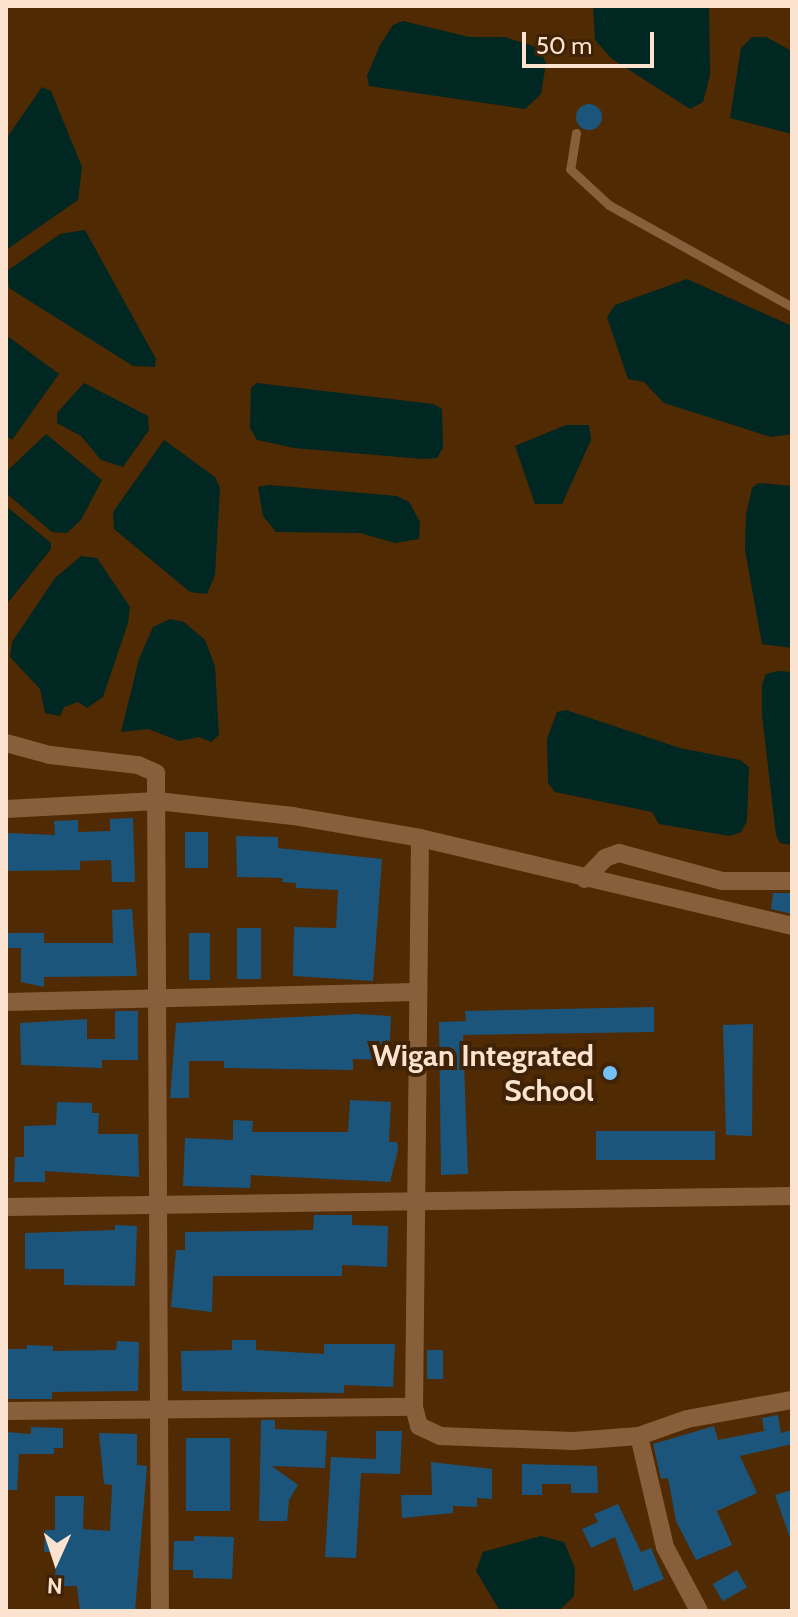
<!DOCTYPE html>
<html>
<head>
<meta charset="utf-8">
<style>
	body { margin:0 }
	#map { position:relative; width:798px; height:1617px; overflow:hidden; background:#502a02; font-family:Cabin,sans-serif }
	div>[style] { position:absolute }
	.water>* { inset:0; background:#012722 }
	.building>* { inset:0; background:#1b557b; transform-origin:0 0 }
	.round { border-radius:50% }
	.service>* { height:9px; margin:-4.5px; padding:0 4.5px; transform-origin:4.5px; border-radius:4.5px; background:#885f3b }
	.minor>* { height:18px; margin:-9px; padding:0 9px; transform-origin:9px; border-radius:9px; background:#885f3b }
	.dots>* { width:22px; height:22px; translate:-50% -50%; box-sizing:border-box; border:4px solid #402306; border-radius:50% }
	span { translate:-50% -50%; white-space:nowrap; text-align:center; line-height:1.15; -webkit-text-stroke:8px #402306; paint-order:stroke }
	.poi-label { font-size:30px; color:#fbe3cf; font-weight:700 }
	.right { translate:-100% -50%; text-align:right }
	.frame { position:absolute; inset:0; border:8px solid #fbe3cf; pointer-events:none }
	.north { position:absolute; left:16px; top:1521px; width:80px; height:80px; -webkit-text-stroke:6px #402306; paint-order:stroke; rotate:183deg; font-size:22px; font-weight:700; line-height:32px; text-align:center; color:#fbe3cf }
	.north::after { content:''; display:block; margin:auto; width:28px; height:36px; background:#fbe3cf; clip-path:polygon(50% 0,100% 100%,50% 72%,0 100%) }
	.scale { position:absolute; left:522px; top:32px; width:132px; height:36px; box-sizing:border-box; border:4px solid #fbe3cf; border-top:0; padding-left:10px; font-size:24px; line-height:28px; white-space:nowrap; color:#fbe3cf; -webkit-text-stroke:6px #402306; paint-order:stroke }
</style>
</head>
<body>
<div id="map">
	<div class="water">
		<div style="clip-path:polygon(593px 6px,709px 6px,710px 75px,703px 102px,690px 109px,612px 59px,595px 40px)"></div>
		<div style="clip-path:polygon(403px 21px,469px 37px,505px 37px,539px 48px,546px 63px,541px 94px,525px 109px,369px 86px,367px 76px,380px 45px,393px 25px)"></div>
		<div style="clip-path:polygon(752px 37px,766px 37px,792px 51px,792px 134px,730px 118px,741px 48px)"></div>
		<div style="clip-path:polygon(42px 87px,51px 91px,82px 167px,78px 200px,6px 250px,6px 139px)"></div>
		<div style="clip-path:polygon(85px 230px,156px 359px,155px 367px,133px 366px,9px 288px,7px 271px,60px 234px)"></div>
		<div style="clip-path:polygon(687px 279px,792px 326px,792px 434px,771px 437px,664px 403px,644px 382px,628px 379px,607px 317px,615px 305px)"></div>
		<div style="clip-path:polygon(6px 335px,59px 374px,12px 440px,6px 435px)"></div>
		<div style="clip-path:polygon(84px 383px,148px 416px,149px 430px,123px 467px,101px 460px,81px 436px,57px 423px,57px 413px)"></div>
		<div style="clip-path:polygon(257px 383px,433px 404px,442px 409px,443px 448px,437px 458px,423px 459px,294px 448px,257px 440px,250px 428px,251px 388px)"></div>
		<div style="clip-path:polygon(566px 425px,589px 425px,591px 440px,562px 504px,535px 504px,515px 446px)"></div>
		<div style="clip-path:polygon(46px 434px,102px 480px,81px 520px,67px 533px,52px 532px,6px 493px,6px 472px)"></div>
		<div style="clip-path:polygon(164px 440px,215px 477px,220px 488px,215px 575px,207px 594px,190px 592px,114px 529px,113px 512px)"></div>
		<div style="clip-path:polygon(758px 483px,792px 486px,792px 648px,762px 644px,745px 550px,746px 515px,752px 488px)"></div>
		<div style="clip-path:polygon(269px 485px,397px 496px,409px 502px,420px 522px,419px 539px,395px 543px,360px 533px,276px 532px,263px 516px,258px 487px)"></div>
		<div style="clip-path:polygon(6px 506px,51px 543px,51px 549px,6px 605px)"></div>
		<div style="clip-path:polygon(81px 556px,97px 558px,130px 607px,128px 623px,103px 697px,87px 708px,78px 702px,64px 707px,60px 716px,45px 713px,40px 689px,10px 657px,12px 642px,55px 578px)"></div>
		<div style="clip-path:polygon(170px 619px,184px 622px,205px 640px,215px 666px,219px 735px,211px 742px,199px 737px,179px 741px,148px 729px,121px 732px,139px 659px,153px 627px)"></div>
		<div style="clip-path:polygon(778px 671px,792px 672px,792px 845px,780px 843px,776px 835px,762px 715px,762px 685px,766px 674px)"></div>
		<div style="clip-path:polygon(566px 710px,680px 748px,740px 760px,749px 767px,747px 821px,741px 832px,730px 836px,659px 824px,652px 812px,555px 792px,548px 783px,547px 739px,557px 712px)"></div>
		<div style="clip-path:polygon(541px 1536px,564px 1542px,575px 1568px,574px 1596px,559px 1611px,500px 1611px,476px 1571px,483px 1552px)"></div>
	</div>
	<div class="building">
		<div class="round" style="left:576px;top:104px;width:26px;height:26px"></div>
		<div style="clip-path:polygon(133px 818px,135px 882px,112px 882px,111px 860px,80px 861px,80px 870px,6px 871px,6px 833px,55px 835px,54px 821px,78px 820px,78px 832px,110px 831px,110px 819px)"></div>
		<div style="left:185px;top:832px;width:23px;height:36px"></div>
		<div style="clip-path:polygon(236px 836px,278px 837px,278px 848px,382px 859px,373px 981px,293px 976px,294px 927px,336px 928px,338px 890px,296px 888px,296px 883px,282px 882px,283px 878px,237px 877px)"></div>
		<div style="clip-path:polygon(773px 893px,792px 893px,792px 914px,771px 909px)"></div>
		<div style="clip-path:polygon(132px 909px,137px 976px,44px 977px,44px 987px,21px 982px,21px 948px,6px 948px,6px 933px,44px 933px,44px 943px,113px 943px,112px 910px)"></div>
		<div style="left:237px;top:928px;width:24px;height:51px"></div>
		<div style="left:189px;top:933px;width:21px;height:47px"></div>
		<div style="clip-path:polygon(654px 1007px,654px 1032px,463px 1035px,468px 1174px,441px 1175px,439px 1022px,466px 1021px,465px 1011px)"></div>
		<div style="clip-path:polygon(115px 1011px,138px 1011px,138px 1060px,102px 1060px,102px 1068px,21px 1065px,20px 1023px,87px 1019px,87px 1039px,115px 1039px)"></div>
		<div style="clip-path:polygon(357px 1014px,391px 1016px,389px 1060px,353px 1059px,353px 1070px,224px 1068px,224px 1061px,189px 1061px,189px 1098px,170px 1098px,176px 1023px)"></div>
		<div style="clip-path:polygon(753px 1024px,752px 1136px,726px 1135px,723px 1025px)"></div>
		<div style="clip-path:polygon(350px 1100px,391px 1102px,389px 1142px,397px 1142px,398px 1150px,390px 1182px,251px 1175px,250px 1188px,183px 1186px,185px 1138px,233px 1140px,233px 1120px,253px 1121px,252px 1132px,348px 1132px)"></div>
		<div style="clip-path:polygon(57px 1102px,92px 1103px,92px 1113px,99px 1113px,98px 1134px,138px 1134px,139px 1177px,45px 1171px,45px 1182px,14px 1182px,15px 1157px,24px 1157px,24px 1126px,56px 1125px)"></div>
		<div style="left:715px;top:1131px;width:29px;height:119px;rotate:90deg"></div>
		<div style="clip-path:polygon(314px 1215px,352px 1215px,352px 1225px,388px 1226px,387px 1267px,342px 1265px,342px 1276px,213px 1276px,212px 1312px,171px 1307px,176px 1250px,185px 1250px,185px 1232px,313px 1230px)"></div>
		<div style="clip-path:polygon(115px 1225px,137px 1226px,135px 1286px,64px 1285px,64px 1269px,25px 1269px,25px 1233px,115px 1230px)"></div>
		<div style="clip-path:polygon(232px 1340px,256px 1340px,256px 1350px,324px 1354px,324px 1344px,395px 1344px,393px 1387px,344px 1385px,344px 1393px,182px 1391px,181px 1351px,232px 1350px)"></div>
		<div style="clip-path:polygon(117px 1341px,139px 1342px,138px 1391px,52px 1392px,52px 1399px,6px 1399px,6px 1349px,27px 1349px,27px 1345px,53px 1346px,53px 1351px,116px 1350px)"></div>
		<div style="left:427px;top:1350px;width:16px;height:29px"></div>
		<div style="clip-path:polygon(778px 1415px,781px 1433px,792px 1430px,792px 1444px,740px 1456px,757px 1493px,717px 1511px,732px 1545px,696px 1560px,676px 1521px,668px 1478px,661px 1479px,653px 1444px,714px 1426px,718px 1440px,764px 1431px,762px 1418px)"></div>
		<div style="clip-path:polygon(261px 1420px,275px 1420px,275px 1429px,327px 1431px,325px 1468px,272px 1466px,298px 1485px,289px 1500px,287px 1521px,259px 1521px)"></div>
		<div style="clip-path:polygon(31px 1427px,63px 1428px,63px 1448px,54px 1448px,54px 1454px,19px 1454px,17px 1490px,6px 1490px,6px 1432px,31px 1434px)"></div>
		<div style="clip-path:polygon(376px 1431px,402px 1431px,400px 1474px,361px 1473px,356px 1558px,325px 1557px,331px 1457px,376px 1459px)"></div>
		<div style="clip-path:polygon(99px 1433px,137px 1434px,137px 1465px,147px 1466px,135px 1611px,80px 1611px,77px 1586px,55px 1586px,56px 1552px,44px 1552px,45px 1530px,55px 1530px,55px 1496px,84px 1496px,83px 1529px,110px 1531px,112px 1485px,104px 1484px)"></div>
		<div style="left:186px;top:1438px;width:44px;height:73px"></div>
		<div style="clip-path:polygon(431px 1462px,492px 1469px,492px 1499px,477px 1498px,477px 1507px,453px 1506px,453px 1513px,402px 1518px,401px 1495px,432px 1495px)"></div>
		<div style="clip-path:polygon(522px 1464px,597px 1466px,598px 1493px,571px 1493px,571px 1484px,542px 1484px,542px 1495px,522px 1495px)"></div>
		<div style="clip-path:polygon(792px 1490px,792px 1538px,790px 1538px,775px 1495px)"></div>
		<div style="clip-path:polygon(618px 1504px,641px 1552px,651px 1548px,664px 1579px,634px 1591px,615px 1537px,591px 1548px,582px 1529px,598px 1522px,594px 1514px)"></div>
		<div style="clip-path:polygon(194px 1536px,234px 1537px,232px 1579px,193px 1578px,193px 1570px,173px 1570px,174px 1541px,194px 1541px)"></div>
		<div style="left:737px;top:1570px;width:20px;height:28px;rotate:60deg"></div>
	</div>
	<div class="service">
		<div style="left:576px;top:133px;width:36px;rotate:99deg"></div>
		<div style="left:570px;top:169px;width:53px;rotate:42.7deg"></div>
		<div style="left:609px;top:205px;width:210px;rotate:29.1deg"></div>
	</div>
	<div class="minor">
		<div style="left:6px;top:743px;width:46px;rotate:15.3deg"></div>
		<div style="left:50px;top:755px;width:89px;rotate:6.5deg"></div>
		<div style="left:138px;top:765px;width:20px;rotate:24deg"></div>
		<div style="left:156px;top:773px;width:838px;rotate:89.73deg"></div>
		<div style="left:6px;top:809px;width:151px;rotate:-3deg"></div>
		<div style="left:157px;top:801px;width:137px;rotate:6.3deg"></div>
		<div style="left:293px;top:816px;width:129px;rotate:9.8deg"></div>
		<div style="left:420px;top:838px;width:382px;rotate:13.3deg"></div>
		<div style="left:420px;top:838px;width:569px;rotate:90.6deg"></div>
		<div style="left:414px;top:1407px;width:20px;rotate:75deg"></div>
		<div style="left:419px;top:1426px;width:23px;rotate:25deg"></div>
		<div style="left:440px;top:1436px;width:133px;rotate:2.2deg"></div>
		<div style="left:573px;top:1441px;width:66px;rotate:-4.3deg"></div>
		<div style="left:639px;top:1436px;width:51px;rotate:-19.5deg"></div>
		<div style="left:687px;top:1419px;width:107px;rotate:-10.3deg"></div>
		<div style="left:585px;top:879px;width:29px;rotate:-46deg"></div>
		<div style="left:605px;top:858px;width:15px;rotate:-20deg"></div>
		<div style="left:619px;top:853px;width:107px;rotate:15.2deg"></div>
		<div style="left:722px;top:881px;width:70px"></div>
		<div style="left:6px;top:1002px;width:410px;rotate:-1.4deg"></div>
		<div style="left:6px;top:1207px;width:786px;rotate:-0.8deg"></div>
		<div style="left:6px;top:1411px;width:408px;rotate:-0.6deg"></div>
		<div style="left:639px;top:1436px;width:114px;rotate:76.8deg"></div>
		<div style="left:665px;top:1547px;width:72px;rotate:62deg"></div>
	</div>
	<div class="dots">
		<div style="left:610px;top:1073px;background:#75c0f6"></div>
	</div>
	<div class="poi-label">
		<span class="right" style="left:594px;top:1073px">Wigan Integrated<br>School</span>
	</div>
	<div class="frame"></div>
	<div class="north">N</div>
	<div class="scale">50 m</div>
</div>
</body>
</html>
